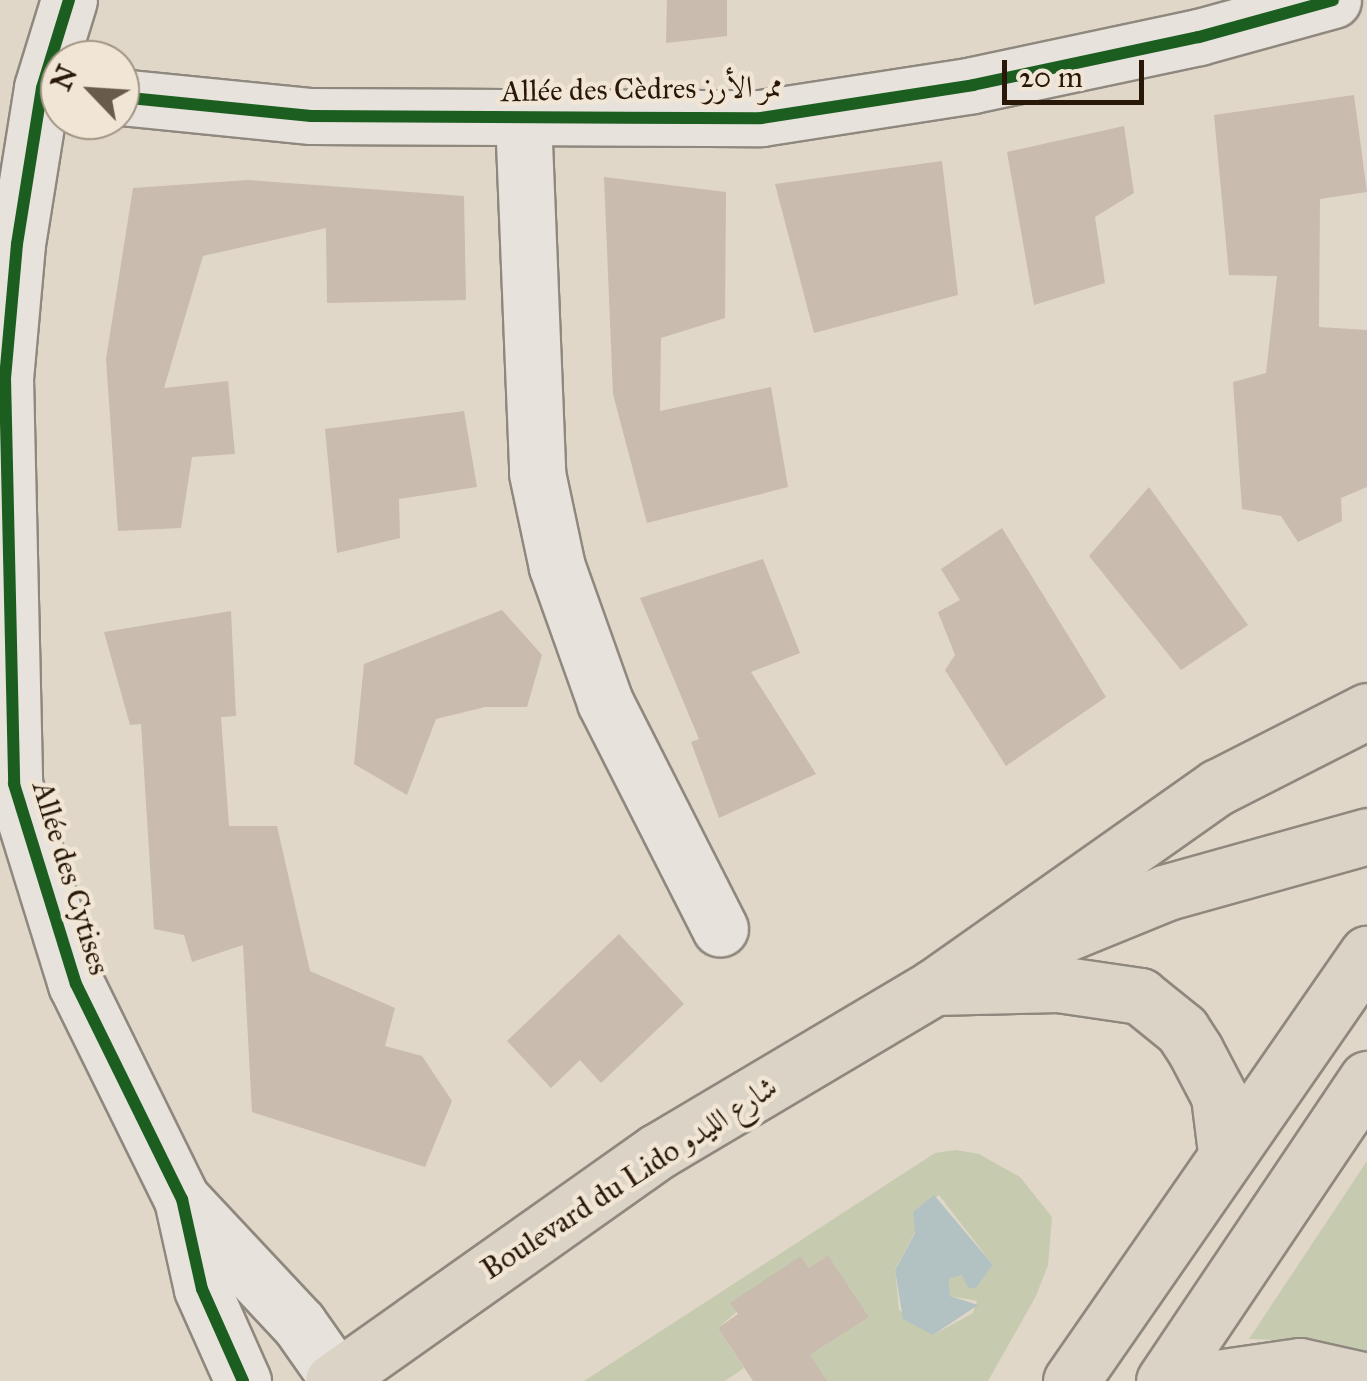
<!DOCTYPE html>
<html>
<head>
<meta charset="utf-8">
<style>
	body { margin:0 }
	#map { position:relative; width:1367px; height:1381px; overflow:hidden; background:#e0d7c9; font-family:"IM FELL Great Primer",Amiri,serif }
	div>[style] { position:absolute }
	.green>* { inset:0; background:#c6caae }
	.water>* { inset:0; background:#b2c1c1 }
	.building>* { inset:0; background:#c9bbad }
	.roads { filter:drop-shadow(2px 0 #8f887e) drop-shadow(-2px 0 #8f887e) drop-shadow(0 2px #8f887e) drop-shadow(0 -2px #8f887e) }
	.minor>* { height:55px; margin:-27.5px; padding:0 27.5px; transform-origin:27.5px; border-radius:27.5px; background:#e7e2dc }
	.major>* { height:55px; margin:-27.5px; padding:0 27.5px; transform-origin:27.5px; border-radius:27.5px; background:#dbd3c6 }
	.cycleway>* { height:12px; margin:-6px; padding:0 6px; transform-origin:6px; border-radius:6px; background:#1b5e20 }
	span { translate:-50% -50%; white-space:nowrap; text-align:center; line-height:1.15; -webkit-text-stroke:9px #f1e6d6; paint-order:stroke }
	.street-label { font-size:30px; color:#291807 }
	.north { position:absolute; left:40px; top:40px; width:100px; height:100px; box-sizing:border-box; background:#f1e6d6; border:2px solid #a19483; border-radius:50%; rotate:295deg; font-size:28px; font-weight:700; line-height:40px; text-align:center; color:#291807 }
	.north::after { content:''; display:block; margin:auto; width:35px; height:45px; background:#695b4b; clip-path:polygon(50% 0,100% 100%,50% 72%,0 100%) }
	.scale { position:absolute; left:1002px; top:60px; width:142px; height:45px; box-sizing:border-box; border:5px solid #291807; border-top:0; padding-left:12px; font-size:30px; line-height:35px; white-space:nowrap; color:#291807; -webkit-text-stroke:8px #f1e6d6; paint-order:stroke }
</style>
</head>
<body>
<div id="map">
	<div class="green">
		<div style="clip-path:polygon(evenodd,956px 1150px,979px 1154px,1020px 1177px,1052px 1217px,1048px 1265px,1036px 1296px,988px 1381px,812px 1381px,810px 1355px,869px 1317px,828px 1255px,809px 1268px,801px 1256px,718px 1328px,744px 1368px,725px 1381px,584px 1381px,935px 1153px,956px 1150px,939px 1195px,993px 1265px,976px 1288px,963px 1275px,949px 1279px,950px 1296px,977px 1301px,973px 1313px,933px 1335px,899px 1310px,895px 1269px,916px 1230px,913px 1216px,939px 1195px)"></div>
		<div style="clip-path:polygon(1367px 1161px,1367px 1353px,1315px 1341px,1249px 1339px)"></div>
	</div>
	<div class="water">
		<div style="clip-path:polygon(934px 1195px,993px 1265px,976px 1288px,968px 1288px,962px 1275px,949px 1279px,950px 1296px,978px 1305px,933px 1335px,903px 1319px,895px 1270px,915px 1233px,913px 1212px)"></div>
	</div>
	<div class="building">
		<div style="clip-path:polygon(667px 0,727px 0,727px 36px,666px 43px)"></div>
		<div style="clip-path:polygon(1354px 95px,1367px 192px,1320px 199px,1319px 327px,1367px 330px,1367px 487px,1341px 498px,1342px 521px,1298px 542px,1281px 516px,1242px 509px,1233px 382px,1266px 373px,1277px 276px,1229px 275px,1214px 115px)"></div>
		<div style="clip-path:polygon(1124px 126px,1134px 193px,1095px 217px,1105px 283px,1034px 305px,1007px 152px)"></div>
		<div style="clip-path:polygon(942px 161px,958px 295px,814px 333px,775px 184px)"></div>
		<div style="clip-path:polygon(604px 177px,726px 192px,725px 318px,661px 338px,660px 411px,771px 387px,788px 487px,647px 523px,613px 394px)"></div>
		<div style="clip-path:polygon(248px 180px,464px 196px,466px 300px,327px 303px,326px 228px,203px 256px,164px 388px,228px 381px,235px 454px,192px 457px,181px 528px,118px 531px,106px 359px,133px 188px)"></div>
		<div style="clip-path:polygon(464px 411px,477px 487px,399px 499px,400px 538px,337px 553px,325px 429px)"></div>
		<div style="clip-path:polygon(1149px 487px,1248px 625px,1181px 670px,1089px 556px)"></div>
		<div style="clip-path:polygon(1002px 528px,1106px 697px,1006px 766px,945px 670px,955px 655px,938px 612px,960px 600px,941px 569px)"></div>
		<div style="clip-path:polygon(763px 559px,800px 653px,751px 672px,816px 774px,719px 818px,691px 742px,699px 739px,640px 598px)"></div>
		<div style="clip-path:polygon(502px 610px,542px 655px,527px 707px,485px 707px,436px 719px,407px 795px,354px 764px,364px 664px)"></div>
		<div style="clip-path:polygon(231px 611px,236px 716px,221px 717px,229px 826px,277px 826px,310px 971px,395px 1008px,385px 1046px,422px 1056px,452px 1101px,425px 1167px,252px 1112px,243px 945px,192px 962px,184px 935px,154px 929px,141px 724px,130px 725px,104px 632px)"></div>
		<div style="clip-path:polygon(619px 934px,684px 1004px,601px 1083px,580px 1060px,551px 1088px,507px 1041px)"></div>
		<div style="clip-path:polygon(828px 1255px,869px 1317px,810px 1355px,827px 1381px,753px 1381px,718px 1328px,738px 1314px,730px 1303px,801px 1256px,809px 1268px)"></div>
	</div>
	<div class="roads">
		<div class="minor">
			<div style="left:69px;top:0;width:92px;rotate:107.1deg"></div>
			<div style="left:42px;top:88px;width:158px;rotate:99.1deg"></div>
			<div style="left:17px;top:244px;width:135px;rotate:95.1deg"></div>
			<div style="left:5px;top:378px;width:406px;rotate:88.7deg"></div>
			<div style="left:14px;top:784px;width:209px;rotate:72.8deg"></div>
			<div style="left:76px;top:984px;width:240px;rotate:63.8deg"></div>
			<div style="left:182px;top:1199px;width:92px;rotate:77.5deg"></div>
			<div style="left:202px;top:1289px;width:101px;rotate:66deg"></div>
			<div style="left:120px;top:97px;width:192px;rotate:5.7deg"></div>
			<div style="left:311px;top:116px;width:450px;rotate:0.3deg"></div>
			<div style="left:761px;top:118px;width:215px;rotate:-8.8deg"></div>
			<div style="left:973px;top:85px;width:231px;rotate:-12deg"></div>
			<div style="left:1199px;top:37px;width:139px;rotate:-15.4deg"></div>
			<div style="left:523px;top:117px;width:356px;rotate:87.7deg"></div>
			<div style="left:537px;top:473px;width:96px;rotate:78deg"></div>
			<div style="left:557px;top:567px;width:143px;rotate:70.4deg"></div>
			<div style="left:605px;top:702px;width:254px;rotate:63.1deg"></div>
			<div style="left:182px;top:1199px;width:171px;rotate:46.9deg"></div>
			<div style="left:299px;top:1324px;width:70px;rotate:54.9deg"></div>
		</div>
		<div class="major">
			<div style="left:1025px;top:950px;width:153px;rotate:-22.2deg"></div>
			<div style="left:1167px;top:892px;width:208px;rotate:-15.6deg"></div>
			<div style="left:934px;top:987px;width:124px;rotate:-1.4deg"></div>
			<div style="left:1058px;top:984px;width:83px;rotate:8.3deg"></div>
			<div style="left:1140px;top:996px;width:54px;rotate:39deg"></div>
			<div style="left:1182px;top:1030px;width:24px;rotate:57deg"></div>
			<div style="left:1195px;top:1050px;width:52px;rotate:62.4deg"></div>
			<div style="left:1219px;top:1096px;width:56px;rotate:82.9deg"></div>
			<div style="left:333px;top:1381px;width:398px;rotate:-35.3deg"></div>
			<div style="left:658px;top:1151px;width:321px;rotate:-30.7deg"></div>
			<div style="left:934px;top:987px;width:347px;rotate:-35.2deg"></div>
			<div style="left:1218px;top:787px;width:167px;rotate:-27deg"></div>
			<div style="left:1071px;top:1381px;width:520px;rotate:-55.27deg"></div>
			<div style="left:1164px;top:1381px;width:364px;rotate:-56.1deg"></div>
			<div style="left:1196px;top:1381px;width:105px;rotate:-8.2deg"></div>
			<div style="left:1300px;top:1366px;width:69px;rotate:12.6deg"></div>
		</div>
	</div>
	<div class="cycleway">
		<div style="left:69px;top:0;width:92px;rotate:107.1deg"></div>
		<div style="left:42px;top:88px;width:158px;rotate:99.1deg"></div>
		<div style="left:17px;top:244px;width:135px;rotate:95.1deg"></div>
		<div style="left:5px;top:378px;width:406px;rotate:88.7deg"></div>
		<div style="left:14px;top:784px;width:209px;rotate:72.8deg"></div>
		<div style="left:76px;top:984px;width:240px;rotate:63.8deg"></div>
		<div style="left:182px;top:1199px;width:92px;rotate:77.5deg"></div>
		<div style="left:202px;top:1289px;width:101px;rotate:66deg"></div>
		<div style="left:120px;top:97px;width:192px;rotate:5.7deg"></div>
		<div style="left:311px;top:116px;width:450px;rotate:0.3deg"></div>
		<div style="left:761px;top:118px;width:215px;rotate:-8.8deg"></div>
		<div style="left:973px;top:85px;width:231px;rotate:-12deg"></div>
		<div style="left:1199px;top:37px;width:139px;rotate:-15.4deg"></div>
	</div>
	<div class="street-label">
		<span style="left:642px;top:89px;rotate:-1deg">Allée des Cèdres ممر الأرز</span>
		<span style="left:71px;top:878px;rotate:73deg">Allée des Cytises</span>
		<span style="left:629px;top:1178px;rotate:-33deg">Boulevard du Lido شارع الليدو</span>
	</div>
	<div class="north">N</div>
	<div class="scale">20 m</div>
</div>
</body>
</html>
